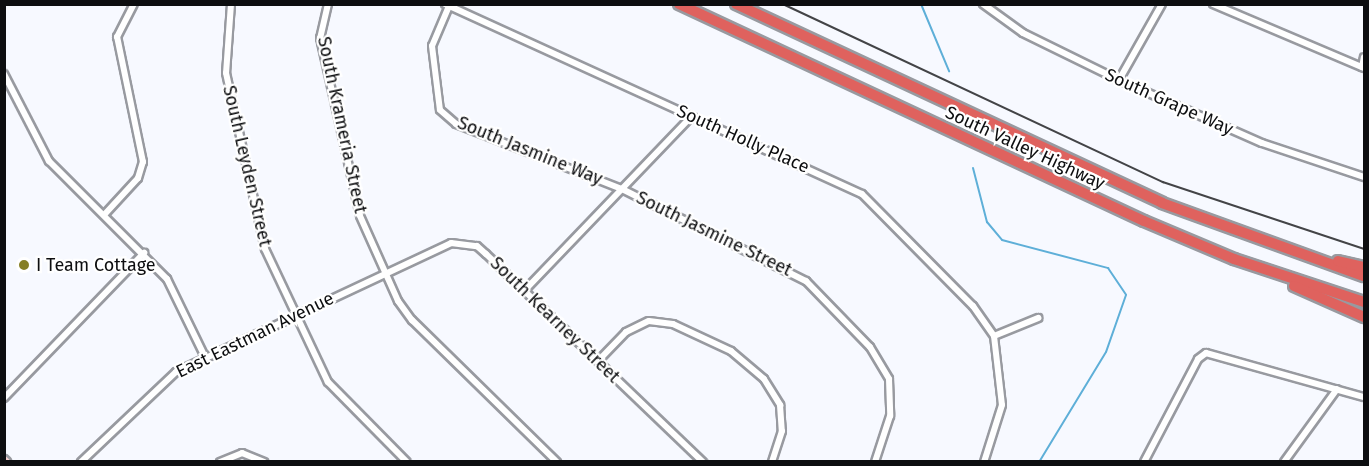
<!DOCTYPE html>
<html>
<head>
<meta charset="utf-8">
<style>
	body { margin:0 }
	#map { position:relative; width:1369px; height:466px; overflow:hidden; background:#f7f9ff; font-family:"Fira Sans",sans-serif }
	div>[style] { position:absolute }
	.stream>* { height:2px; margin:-1px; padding:0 1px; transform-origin:1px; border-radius:1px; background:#5eafd8 }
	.roads { filter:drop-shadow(2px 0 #989aa0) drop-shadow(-2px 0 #989aa0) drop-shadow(0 2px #989aa0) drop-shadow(0 -2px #989aa0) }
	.street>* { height:6px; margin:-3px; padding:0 3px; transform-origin:3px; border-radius:3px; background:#fff }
	.secondary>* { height:8px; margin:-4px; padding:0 4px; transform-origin:4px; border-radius:4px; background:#f5d0cf }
	.highway>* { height:10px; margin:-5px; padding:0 5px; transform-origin:5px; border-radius:5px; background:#df625e }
	.tram>* { height:1.5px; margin:-0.75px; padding:0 0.75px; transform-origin:0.75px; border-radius:0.75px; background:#434447 }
	.dots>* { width:16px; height:16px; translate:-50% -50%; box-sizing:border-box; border:3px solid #fff; border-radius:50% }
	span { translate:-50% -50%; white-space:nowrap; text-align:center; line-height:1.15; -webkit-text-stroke:4.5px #fff; paint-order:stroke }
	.street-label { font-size:18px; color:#0d0e10 }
	.poi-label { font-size:18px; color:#0d0e10 }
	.left { translate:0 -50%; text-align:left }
	.frame { position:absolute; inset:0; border:6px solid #0d0e10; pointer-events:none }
</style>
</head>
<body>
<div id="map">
	<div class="stream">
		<div style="left:921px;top:4px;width:73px;rotate:67.3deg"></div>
		<div style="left:973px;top:168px;width:56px;rotate:75.5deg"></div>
		<div style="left:987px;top:222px;width:23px;rotate:50deg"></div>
		<div style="left:1002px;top:240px;width:110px;rotate:14.8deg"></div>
		<div style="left:1108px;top:268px;width:32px;rotate:56deg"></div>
		<div style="left:1126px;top:295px;width:60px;rotate:109.3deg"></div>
		<div style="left:1106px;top:352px;width:129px;rotate:121.3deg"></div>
	</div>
	<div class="roads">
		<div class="street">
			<div style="left:231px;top:4px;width:69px;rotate:94.1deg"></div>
			<div style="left:226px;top:73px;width:180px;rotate:77.5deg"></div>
			<div style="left:265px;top:249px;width:147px;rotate:64.7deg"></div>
			<div style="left:328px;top:382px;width:112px;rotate:45.4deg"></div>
			<div style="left:328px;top:4px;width:35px;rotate:103deg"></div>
			<div style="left:320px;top:38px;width:182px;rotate:77.3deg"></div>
			<div style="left:360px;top:216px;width:93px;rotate:65.9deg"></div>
			<div style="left:398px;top:301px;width:24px;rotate:54deg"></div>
			<div style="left:412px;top:320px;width:203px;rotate:44.4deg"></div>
			<div style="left:445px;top:4px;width:458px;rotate:24.5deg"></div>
			<div style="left:862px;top:194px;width:158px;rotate:45.3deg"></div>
			<div style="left:973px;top:306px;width:37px;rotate:55deg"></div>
			<div style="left:994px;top:336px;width:69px;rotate:83.4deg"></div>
			<div style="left:1002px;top:405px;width:60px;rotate:107.5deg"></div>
			<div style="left:983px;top:4px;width:49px;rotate:35.9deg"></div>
			<div style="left:1023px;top:33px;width:107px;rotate:26.1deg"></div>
			<div style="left:1119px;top:80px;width:156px;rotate:23.8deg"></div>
			<div style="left:1262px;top:143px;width:108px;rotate:18.4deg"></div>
			<div style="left:1213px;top:4px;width:164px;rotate:23deg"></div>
			<div style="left:449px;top:6px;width:43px;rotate:113deg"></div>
			<div style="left:432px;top:46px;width:64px;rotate:82.9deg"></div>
			<div style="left:440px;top:110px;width:21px;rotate:41deg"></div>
			<div style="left:456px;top:124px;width:178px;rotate:21.4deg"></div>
			<div style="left:622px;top:189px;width:206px;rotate:26.6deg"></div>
			<div style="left:806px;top:281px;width:92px;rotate:45.9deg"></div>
			<div style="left:870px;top:347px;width:37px;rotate:59deg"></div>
			<div style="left:889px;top:379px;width:37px;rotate:88deg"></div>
			<div style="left:890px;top:416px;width:48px;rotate:108.1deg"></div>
			<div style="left:1362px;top:67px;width:10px;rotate:-79deg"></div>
			<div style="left:4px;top:74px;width:98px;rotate:62.7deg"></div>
			<div style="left:49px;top:161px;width:167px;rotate:45deg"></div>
			<div style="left:167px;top:279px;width:87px;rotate:64deg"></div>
			<div style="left:1119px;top:80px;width:87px;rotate:-60.5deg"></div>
			<div style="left:104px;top:215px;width:50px;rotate:-47.4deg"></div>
			<div style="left:138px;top:178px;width:17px;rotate:-73deg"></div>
			<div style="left:143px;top:162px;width:128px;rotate:-101.7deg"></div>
			<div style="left:117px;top:37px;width:37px;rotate:-63deg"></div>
			<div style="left:525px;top:290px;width:240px;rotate:-46.2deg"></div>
			<div style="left:994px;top:336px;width:48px;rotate:-22.2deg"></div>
			<div style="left:598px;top:361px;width:40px;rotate:-46deg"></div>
			<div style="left:626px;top:332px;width:25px;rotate:-26deg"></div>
			<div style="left:649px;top:321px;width:24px;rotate:7deg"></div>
			<div style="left:673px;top:324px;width:64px;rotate:25deg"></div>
			<div style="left:731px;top:351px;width:43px;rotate:40.3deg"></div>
			<div style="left:764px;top:379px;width:31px;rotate:58deg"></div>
			<div style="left:780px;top:405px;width:26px;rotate:86deg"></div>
			<div style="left:782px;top:431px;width:33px;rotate:108deg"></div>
			<div style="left:4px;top:398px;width:202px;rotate:-46deg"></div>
			<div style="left:81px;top:462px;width:131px;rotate:-43.5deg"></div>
			<div style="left:176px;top:372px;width:304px;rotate:-25.1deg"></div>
			<div style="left:451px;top:243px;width:26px;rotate:7deg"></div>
			<div style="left:477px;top:246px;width:12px;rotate:42deg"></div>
			<div style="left:486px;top:254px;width:301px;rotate:43.8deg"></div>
			<div style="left:220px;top:462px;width:24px;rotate:-22deg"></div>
			<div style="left:242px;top:453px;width:24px;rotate:22deg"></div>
			<div style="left:1144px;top:462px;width:116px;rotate:-62.3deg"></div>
			<div style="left:1198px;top:359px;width:10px;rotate:-37deg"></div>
			<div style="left:1206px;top:353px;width:164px;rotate:15.6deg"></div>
			<div style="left:1284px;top:462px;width:90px;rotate:-54deg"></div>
		</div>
		<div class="secondary">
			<div style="left:4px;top:460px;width:3px;rotate:45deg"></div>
		</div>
		<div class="highway">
			<div style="left:679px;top:4px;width:513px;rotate:25.02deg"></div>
			<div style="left:1144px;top:221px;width:98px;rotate:22.9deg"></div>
			<div style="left:1234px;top:259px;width:137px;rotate:18.3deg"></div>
			<div style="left:736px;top:4px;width:470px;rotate:25deg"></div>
			<div style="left:1162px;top:203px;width:215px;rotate:19.9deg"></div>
			<div style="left:1338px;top:261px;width:27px;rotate:13deg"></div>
			<div style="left:1294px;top:286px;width:77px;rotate:23.9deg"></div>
		</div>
	</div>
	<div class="tram">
		<div style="left:783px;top:4px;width:420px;rotate:25.1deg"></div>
		<div style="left:1163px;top:182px;width:212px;rotate:18.4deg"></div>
	</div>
	<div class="dots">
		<div style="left:24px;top:265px;background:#857e25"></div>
	</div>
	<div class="street-label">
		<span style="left:1169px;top:102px;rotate:24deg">South Grape Way</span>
		<span style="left:342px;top:125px;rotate:78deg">South Krameria Street</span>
		<span style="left:743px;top:139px;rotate:24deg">South Holly Place</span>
		<span style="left:1025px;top:148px;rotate:25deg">South Valley Highway</span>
		<span style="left:530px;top:151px;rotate:22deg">South Jasmine Way</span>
		<span style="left:247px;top:166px;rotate:77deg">South Leyden Street</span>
		<span style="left:714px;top:234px;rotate:26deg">South Jasmine Street</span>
		<span style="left:555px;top:320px;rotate:44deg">South Kearney Street</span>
		<span style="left:255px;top:335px;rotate:-26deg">East Eastman Avenue</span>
	</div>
	<div class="poi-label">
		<span class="left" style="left:36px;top:265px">I Team Cottage</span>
	</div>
	<div class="frame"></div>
</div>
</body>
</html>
